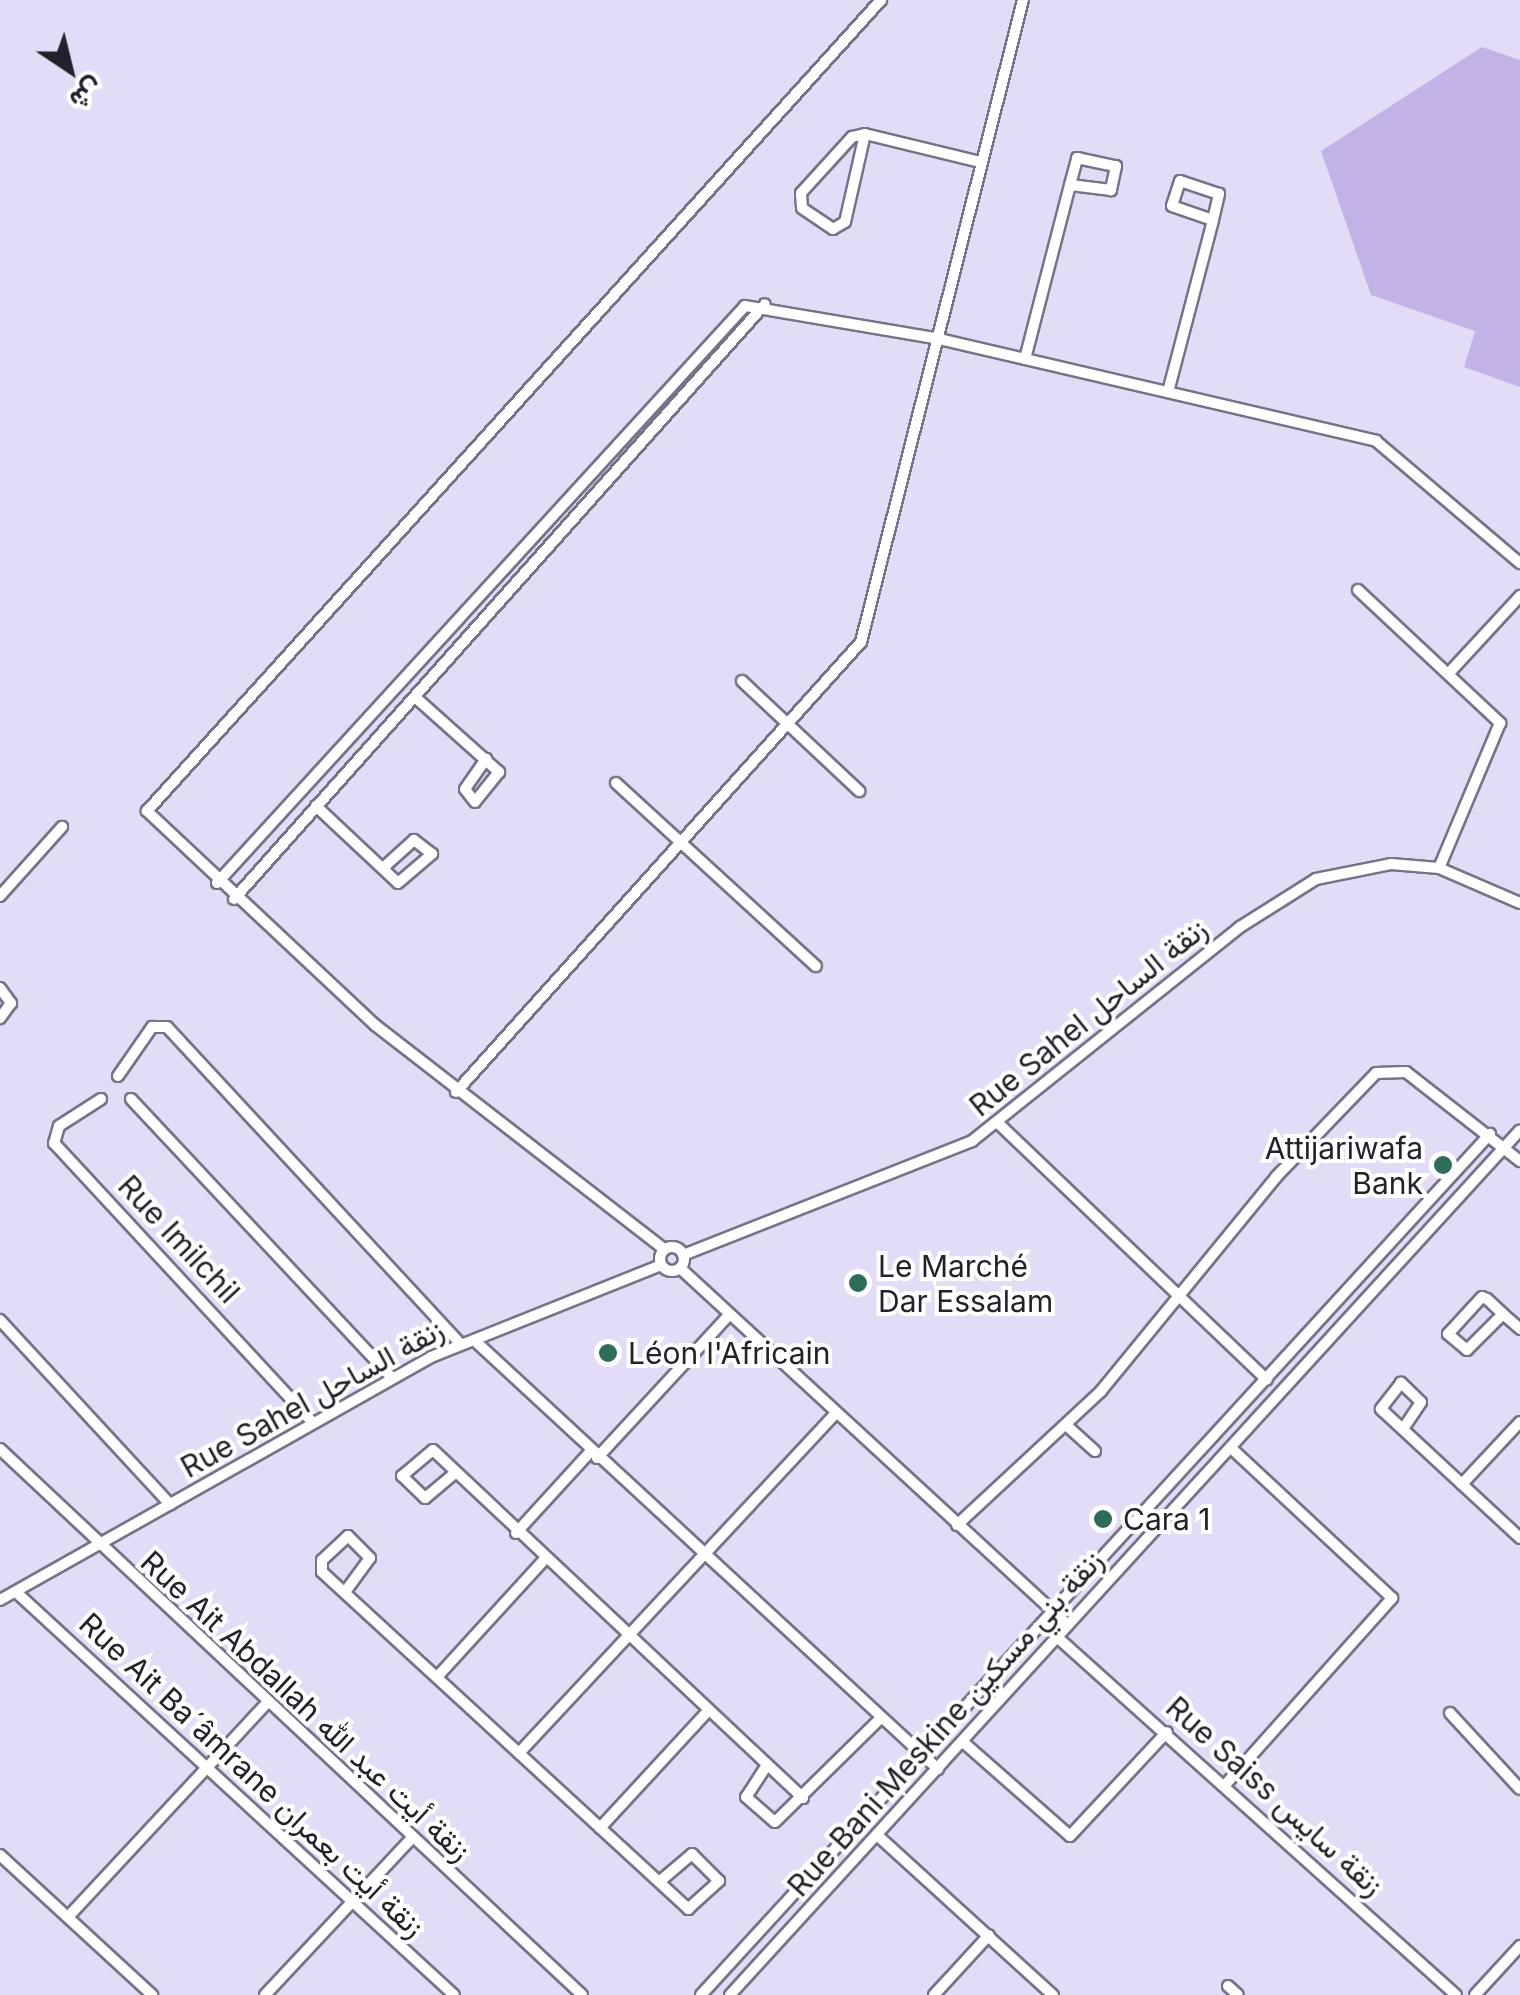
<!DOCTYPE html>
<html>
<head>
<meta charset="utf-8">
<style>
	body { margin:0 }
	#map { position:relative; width:1520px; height:1995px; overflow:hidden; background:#e3dcf6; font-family:Inter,Vazirmatn,sans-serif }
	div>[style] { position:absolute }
	.green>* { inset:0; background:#c2b2e6 }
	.roads { filter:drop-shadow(2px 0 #787288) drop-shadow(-2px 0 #787288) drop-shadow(0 2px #787288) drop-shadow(0 -2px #787288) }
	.street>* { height:10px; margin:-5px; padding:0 5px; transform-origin:5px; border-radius:5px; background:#fff }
	.street>.ring { margin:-5px; padding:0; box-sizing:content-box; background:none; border:10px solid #fff; border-radius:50% }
	.dots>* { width:28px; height:28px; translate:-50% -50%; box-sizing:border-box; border:5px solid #fff; border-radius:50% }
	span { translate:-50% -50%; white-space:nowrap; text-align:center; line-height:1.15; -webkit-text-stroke:8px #fff; paint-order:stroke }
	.street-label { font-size:30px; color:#24212a }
	.poi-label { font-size:30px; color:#24212a }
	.right { translate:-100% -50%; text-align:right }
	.left { translate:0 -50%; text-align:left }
	.north { position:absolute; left:20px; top:20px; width:100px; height:100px; -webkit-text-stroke:8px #fff; paint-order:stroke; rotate:145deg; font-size:28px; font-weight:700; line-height:40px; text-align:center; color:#24212a }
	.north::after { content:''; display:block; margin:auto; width:35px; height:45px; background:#24212a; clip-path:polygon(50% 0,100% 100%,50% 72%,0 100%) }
</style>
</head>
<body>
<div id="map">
	<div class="green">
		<div style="clip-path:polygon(1482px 47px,1520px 60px,1520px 387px,1464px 367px,1475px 331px,1371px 295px,1321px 151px)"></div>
	</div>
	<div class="roads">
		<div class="street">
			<div style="left:865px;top:134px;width:90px;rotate:102.8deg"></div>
			<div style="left:845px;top:222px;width:14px;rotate:150deg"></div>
			<div style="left:833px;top:229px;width:37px;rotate:-146deg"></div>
			<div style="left:802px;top:208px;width:15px;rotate:-94deg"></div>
			<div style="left:801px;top:193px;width:76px;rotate:-47.7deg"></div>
			<div style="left:852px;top:137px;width:13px;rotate:-13deg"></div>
			<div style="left:869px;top:135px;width:115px;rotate:13.6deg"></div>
			<div style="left:1025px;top:359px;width:180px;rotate:-75.5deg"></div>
			<div style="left:1070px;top:185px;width:28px;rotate:-75deg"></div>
			<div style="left:1077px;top:158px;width:40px;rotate:12deg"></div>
			<div style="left:1116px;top:166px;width:25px;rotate:102deg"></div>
			<div style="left:1111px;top:190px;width:41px;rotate:-173deg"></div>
			<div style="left:1168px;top:392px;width:178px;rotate:-75.3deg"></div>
			<div style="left:1213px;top:220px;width:27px;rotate:-77deg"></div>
			<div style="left:1219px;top:194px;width:41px;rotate:-161.6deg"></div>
			<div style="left:1180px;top:181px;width:26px;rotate:108deg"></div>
			<div style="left:1172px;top:206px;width:43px;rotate:18.9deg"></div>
			<div style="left:1358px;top:590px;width:195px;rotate:43.1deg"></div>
			<div style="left:1500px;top:723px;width:157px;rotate:112.8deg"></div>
			<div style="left:1449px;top:673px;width:105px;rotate:-47.3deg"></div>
			<div style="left:742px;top:681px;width:161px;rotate:43.2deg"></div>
			<div style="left:415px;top:697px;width:113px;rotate:41.8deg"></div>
			<div style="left:499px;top:772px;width:38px;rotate:129deg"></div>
			<div style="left:475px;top:802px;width:16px;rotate:-128deg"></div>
			<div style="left:465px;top:789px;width:37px;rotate:-55deg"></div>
			<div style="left:616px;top:783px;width:271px;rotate:42.5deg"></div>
			<div style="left:316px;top:806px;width:112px;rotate:43.2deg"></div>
			<div style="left:398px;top:883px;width:45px;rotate:-40.5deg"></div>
			<div style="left:432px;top:854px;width:23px;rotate:-142deg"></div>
			<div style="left:414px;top:840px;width:42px;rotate:137.9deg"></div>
			<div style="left:217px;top:883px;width:782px;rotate:-47.54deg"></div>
			<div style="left:745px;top:306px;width:193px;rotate:9.6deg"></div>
			<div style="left:935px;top:338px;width:453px;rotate:13.1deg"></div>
			<div style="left:1376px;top:441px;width:189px;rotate:40.3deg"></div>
			<div style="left:0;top:896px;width:93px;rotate:-48.1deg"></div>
			<div style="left:234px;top:899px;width:797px;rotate:-48.25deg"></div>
			<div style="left:0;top:988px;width:19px;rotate:54deg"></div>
			<div style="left:11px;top:1003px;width:19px;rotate:126deg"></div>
			<div style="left:118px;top:1076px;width:60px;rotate:-55.2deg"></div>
			<div style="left:152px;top:1027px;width:15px"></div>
			<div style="left:167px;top:1027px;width:432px;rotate:47.2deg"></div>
			<div style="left:456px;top:1092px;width:605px;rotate:-48.01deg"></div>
			<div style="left:861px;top:642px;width:662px;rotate:-75.84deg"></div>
			<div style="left:101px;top:1099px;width:50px;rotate:147.3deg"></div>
			<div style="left:59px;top:1126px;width:18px;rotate:106deg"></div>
			<div style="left:54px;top:1143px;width:381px;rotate:47.2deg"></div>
			<div style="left:131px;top:1099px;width:382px;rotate:46.9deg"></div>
			<div style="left:997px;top:1122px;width:373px;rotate:43.7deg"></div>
			<div class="ring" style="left:660px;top:1247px;width:14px;height:14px"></div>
			<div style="left:664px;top:1249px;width:366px;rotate:-142.2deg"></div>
			<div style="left:375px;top:1025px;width:313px;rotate:-136.8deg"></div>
			<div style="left:147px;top:811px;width:1094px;rotate:-47.85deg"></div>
			<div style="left:683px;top:1255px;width:311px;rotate:-21.5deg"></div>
			<div style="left:972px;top:1141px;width:343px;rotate:-38.6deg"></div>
			<div style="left:1240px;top:927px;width:90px;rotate:-32.3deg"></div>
			<div style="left:1316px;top:879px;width:76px;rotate:-11.3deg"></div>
			<div style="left:1391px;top:864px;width:48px;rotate:4.8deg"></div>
			<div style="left:1439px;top:868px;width:88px;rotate:23.4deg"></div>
			<div style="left:680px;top:1268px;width:527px;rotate:42.62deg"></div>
			<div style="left:1503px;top:1314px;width:51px;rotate:135deg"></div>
			<div style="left:1467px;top:1350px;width:25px;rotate:-140deg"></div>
			<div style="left:1448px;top:1334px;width:50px;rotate:-47.4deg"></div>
			<div style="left:1482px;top:1297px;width:5px;rotate:22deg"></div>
			<div style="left:1487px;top:1299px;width:22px;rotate:43deg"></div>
			<div style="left:1503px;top:1314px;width:23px;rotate:41deg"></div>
			<div style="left:0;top:1320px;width:251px;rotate:47.3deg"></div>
			<div style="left:474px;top:1340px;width:632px;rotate:42.76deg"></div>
			<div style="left:1066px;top:1425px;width:39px;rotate:42deg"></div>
			<div style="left:1403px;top:1429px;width:32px;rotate:-56deg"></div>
			<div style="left:1421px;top:1402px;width:28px;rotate:-136deg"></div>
			<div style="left:1401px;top:1383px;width:33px;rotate:128deg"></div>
			<div style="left:1381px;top:1409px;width:3px;rotate:45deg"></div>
			<div style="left:1383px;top:1411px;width:187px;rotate:42.8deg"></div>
			<div style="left:0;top:1449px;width:798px;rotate:43.17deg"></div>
			<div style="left:597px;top:1458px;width:192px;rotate:-47.3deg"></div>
			<div style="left:455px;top:1473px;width:39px;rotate:140deg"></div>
			<div style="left:425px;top:1498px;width:32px;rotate:-136deg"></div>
			<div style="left:402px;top:1476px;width:40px;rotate:-40deg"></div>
			<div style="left:433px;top:1450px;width:508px;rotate:43.24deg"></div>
			<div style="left:1462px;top:1484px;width:85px;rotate:-46.9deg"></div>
			<div style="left:957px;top:1525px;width:197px;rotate:-42.9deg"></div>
			<div style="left:1101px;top:1391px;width:276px;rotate:-50.7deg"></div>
			<div style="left:1276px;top:1177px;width:144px;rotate:-46.1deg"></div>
			<div style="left:1376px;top:1073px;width:30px;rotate:-2deg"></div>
			<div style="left:1406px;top:1072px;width:145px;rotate:38deg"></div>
			<div style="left:516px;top:1533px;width:110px;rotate:-47.6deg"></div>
			<div style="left:16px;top:1592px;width:595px;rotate:42.62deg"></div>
			<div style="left:345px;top:1592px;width:42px;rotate:-53.7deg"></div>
			<div style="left:370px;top:1558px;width:31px;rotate:-135deg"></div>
			<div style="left:348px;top:1536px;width:35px;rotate:137deg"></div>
			<div style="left:322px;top:1560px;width:12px;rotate:90deg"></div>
			<div style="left:322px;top:1572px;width:498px;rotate:42.6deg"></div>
			<div style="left:688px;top:1909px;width:42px;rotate:-42.1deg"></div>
			<div style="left:719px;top:1881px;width:38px;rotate:-135deg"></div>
			<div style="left:692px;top:1854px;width:43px;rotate:139.7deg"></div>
			<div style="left:0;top:1600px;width:495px;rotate:-29.4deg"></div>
			<div style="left:431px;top:1357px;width:248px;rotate:-21.8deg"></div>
			<div style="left:1057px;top:1637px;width:536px;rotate:41.9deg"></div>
			<div style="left:438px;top:1676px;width:157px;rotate:-47.6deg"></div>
			<div style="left:1450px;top:1713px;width:103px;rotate:47.4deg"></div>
			<div style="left:963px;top:1742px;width:142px;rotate:41.3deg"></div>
			<div style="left:1070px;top:1836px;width:142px;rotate:-47deg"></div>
			<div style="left:519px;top:1753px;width:465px;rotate:-47deg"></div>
			<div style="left:767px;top:1765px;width:38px;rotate:123deg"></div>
			<div style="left:746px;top:1797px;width:38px;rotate:41deg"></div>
			<div style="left:775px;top:1822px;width:148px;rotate:-44.5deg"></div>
			<div style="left:1225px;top:1785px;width:251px;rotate:-48.2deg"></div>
			<div style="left:1392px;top:1598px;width:220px;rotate:-137deg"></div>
			<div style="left:600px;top:1828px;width:159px;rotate:-47.3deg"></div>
			<div style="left:877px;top:1835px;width:238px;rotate:42.3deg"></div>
			<div style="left:0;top:1855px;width:207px;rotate:42.6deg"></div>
			<div style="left:68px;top:1917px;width:291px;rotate:-47.1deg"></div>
			<div style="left:1228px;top:1986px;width:13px;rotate:42deg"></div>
			<div style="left:265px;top:1995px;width:215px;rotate:-46.9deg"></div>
			<div style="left:701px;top:1995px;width:1168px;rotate:-47.5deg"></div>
			<div style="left:730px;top:1995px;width:1171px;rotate:-47.59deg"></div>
			<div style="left:934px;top:1995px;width:81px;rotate:-47.5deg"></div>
			<div style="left:1475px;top:1995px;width:67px;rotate:-47.4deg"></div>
		</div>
	</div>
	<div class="dots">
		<div style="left:1443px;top:1165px;background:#2d6c59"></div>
		<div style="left:858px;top:1283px;background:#2d6c59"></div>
		<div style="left:608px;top:1353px;background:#2d6c59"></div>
		<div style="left:1103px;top:1519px;background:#2d6c59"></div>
	</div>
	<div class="street-label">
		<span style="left:1088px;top:1017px;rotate:-39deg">Rue Sahel زنقة الساحل</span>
		<span style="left:179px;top:1239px;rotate:47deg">Rue Imilchil</span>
		<span style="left:312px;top:1398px;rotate:-29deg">Rue Sahel زنقة الساحل</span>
		<span style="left:306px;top:1706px;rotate:43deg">Rue Ait Abdallah زنقة أيت عبد الله</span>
		<span style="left:945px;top:1723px;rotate:-48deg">Rue Bani Meskine زنقة بني مسكين</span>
		<span style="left:252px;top:1775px;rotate:43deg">Rue Ait Ba´âmrane زنقة أيت بعمران</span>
		<span style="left:1275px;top:1796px;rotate:42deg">Rue Saiss زنقة سايس</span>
	</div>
	<div class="poi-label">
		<span class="right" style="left:1423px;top:1165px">Attijariwafa<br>Bank</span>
		<span class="left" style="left:878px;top:1283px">Le Marché<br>Dar Essalam</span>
		<span class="left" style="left:628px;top:1353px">Léon l'Africain</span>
		<span class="left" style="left:1123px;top:1519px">Cara 1</span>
	</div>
	<div class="north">ش</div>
</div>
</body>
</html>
